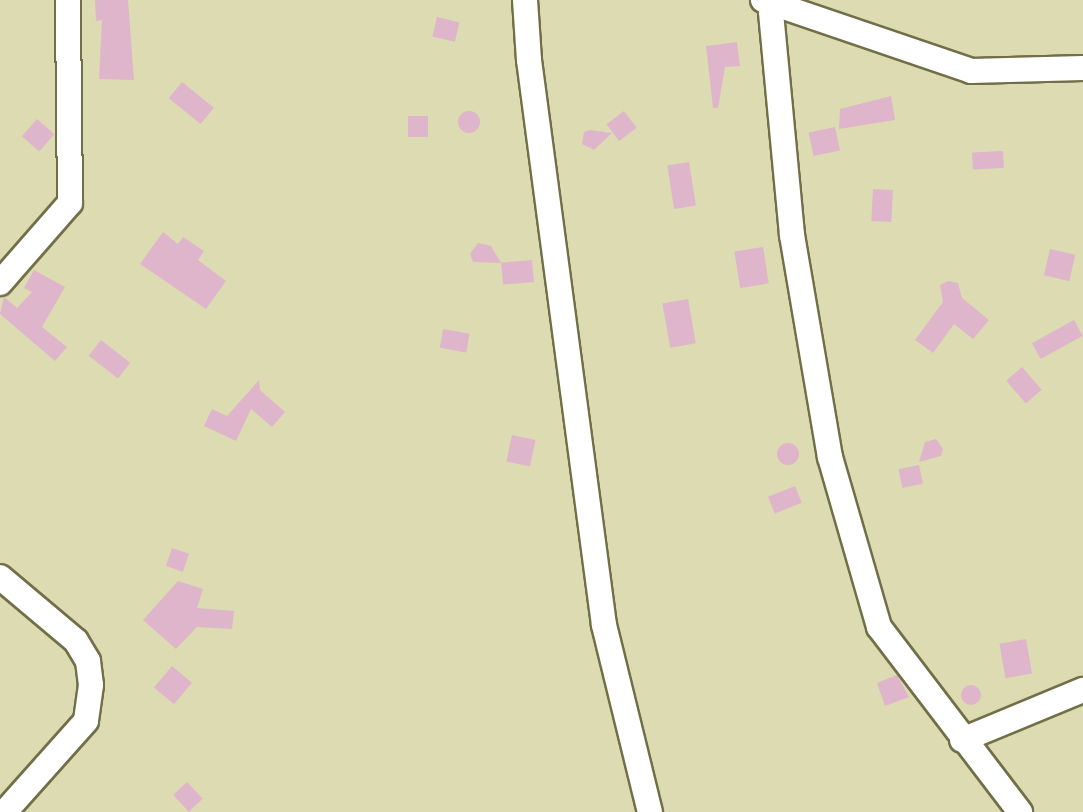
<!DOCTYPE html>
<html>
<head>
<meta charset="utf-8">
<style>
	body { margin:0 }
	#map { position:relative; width:1083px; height:812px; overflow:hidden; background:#dddbb1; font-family:"Golos Text",sans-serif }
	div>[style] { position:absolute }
	.building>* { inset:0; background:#dfb5cc; transform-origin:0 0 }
	.round { border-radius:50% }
	.roads { filter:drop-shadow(2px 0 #716f48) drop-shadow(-2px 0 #716f48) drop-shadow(0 2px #716f48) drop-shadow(0 -2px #716f48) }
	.minor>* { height:24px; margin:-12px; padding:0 12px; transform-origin:12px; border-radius:12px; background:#fff }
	span { translate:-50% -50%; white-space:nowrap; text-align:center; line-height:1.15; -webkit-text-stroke:8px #dddbb1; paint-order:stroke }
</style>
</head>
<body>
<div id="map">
	<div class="building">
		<div style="clip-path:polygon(95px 0,128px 0,134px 80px,99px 79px,102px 20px,96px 21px)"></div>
		<div style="left:437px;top:17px;width:23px;height:20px;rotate:13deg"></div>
		<div style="clip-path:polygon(737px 42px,740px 66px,725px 67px,718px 108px,713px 108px,706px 46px)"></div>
		<div style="left:182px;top:82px;width:41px;height:21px;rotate:39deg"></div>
		<div style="clip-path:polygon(891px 96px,895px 120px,839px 129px,840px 109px)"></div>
		<div style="left:624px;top:111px;width:21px;height:22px;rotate:53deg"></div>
		<div class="round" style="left:458px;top:111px;width:22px;height:22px"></div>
		<div style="left:428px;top:116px;width:21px;height:20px;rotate:90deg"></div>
		<div style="left:37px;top:119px;width:23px;height:23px;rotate:41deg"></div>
		<div style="left:835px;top:127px;width:24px;height:27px;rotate:78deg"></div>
		<div style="clip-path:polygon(584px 132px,590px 130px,612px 133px,594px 150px,582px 144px)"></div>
		<div style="left:1003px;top:151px;width:17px;height:31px;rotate:87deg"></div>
		<div style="left:689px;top:162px;width:44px;height:22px;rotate:81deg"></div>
		<div style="left:873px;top:189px;width:20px;height:32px;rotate:3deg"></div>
		<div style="clip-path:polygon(163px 232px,178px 244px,183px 237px,204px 251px,198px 260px,226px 281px,206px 309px,140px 264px)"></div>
		<div style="clip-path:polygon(478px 243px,491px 246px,501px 263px,473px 262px,470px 254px)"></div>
		<div style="left:763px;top:247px;width:37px;height:29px;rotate:81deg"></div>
		<div style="left:1050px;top:249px;width:26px;height:27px;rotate:13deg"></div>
		<div style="left:532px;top:260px;width:22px;height:31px;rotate:85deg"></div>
		<div style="clip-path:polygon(34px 270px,65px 287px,42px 327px,67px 347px,55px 361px,0 314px,4px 297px,17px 308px,32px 292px,24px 288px)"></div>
		<div style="clip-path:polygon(948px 281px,958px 283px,962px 298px,989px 320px,973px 339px,954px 324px,933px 353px,915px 340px,943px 302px,940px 285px)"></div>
		<div style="left:688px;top:299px;width:45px;height:26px;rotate:80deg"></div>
		<div style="left:1074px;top:320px;width:18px;height:48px;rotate:61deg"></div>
		<div style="left:443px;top:329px;width:27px;height:19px;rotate:10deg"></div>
		<div style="left:101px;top:340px;width:37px;height:20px;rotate:38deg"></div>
		<div style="left:1022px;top:367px;width:30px;height:21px;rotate:49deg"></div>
		<div style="clip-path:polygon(259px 380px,260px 390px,285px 412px,272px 427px,251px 409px,236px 441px,204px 426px,212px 409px,227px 416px)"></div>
		<div style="left:512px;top:435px;width:24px;height:27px;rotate:12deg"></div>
		<div style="clip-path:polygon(936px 439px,943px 449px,941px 456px,919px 462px,925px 442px)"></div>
		<div class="round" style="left:777px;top:443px;width:22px;height:22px"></div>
		<div style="left:919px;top:465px;width:19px;height:21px;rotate:78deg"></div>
		<div style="left:795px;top:486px;width:18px;height:29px;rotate:68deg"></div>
		<div style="left:172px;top:548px;width:18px;height:19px;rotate:19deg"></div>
		<div style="clip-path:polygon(178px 581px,203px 589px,197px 608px,234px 611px,232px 629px,197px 627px,176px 649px,143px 620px)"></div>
		<div style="left:1026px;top:639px;width:35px;height:27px;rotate:80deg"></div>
		<div style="left:172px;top:666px;width:26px;height:28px;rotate:40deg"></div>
		<div style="clip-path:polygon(897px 675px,909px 697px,885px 706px,877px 683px)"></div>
		<div class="round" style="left:961px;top:685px;width:20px;height:20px"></div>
		<div style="left:187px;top:782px;width:23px;height:19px;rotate:47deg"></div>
	</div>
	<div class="roads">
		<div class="minor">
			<div style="left:525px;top:0;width:60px;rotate:86.2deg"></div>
			<div style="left:529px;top:60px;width:570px;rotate:82.44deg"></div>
			<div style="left:604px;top:625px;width:193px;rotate:76.2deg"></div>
			<div style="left:763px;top:0;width:220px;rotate:18.8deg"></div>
			<div style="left:971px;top:71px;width:112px;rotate:-1.5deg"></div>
			<div style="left:770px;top:2px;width:234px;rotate:84.6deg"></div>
			<div style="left:792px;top:235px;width:225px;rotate:80.3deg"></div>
			<div style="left:830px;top:457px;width:177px;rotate:73.9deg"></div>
			<div style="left:879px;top:627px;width:233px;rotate:52.7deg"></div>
			<div style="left:0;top:283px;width:106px;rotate:-48.8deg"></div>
			<div style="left:70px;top:203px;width:203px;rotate:-90.6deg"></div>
			<div style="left:0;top:577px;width:99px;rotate:40.1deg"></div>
			<div style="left:76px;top:641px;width:23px;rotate:59deg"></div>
			<div style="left:88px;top:661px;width:24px;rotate:83deg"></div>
			<div style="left:91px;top:685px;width:36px;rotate:98deg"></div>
			<div style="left:86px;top:721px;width:122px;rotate:131.7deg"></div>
			<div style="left:962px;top:740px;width:131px;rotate:-22.5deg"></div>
		</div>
	</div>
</div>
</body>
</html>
